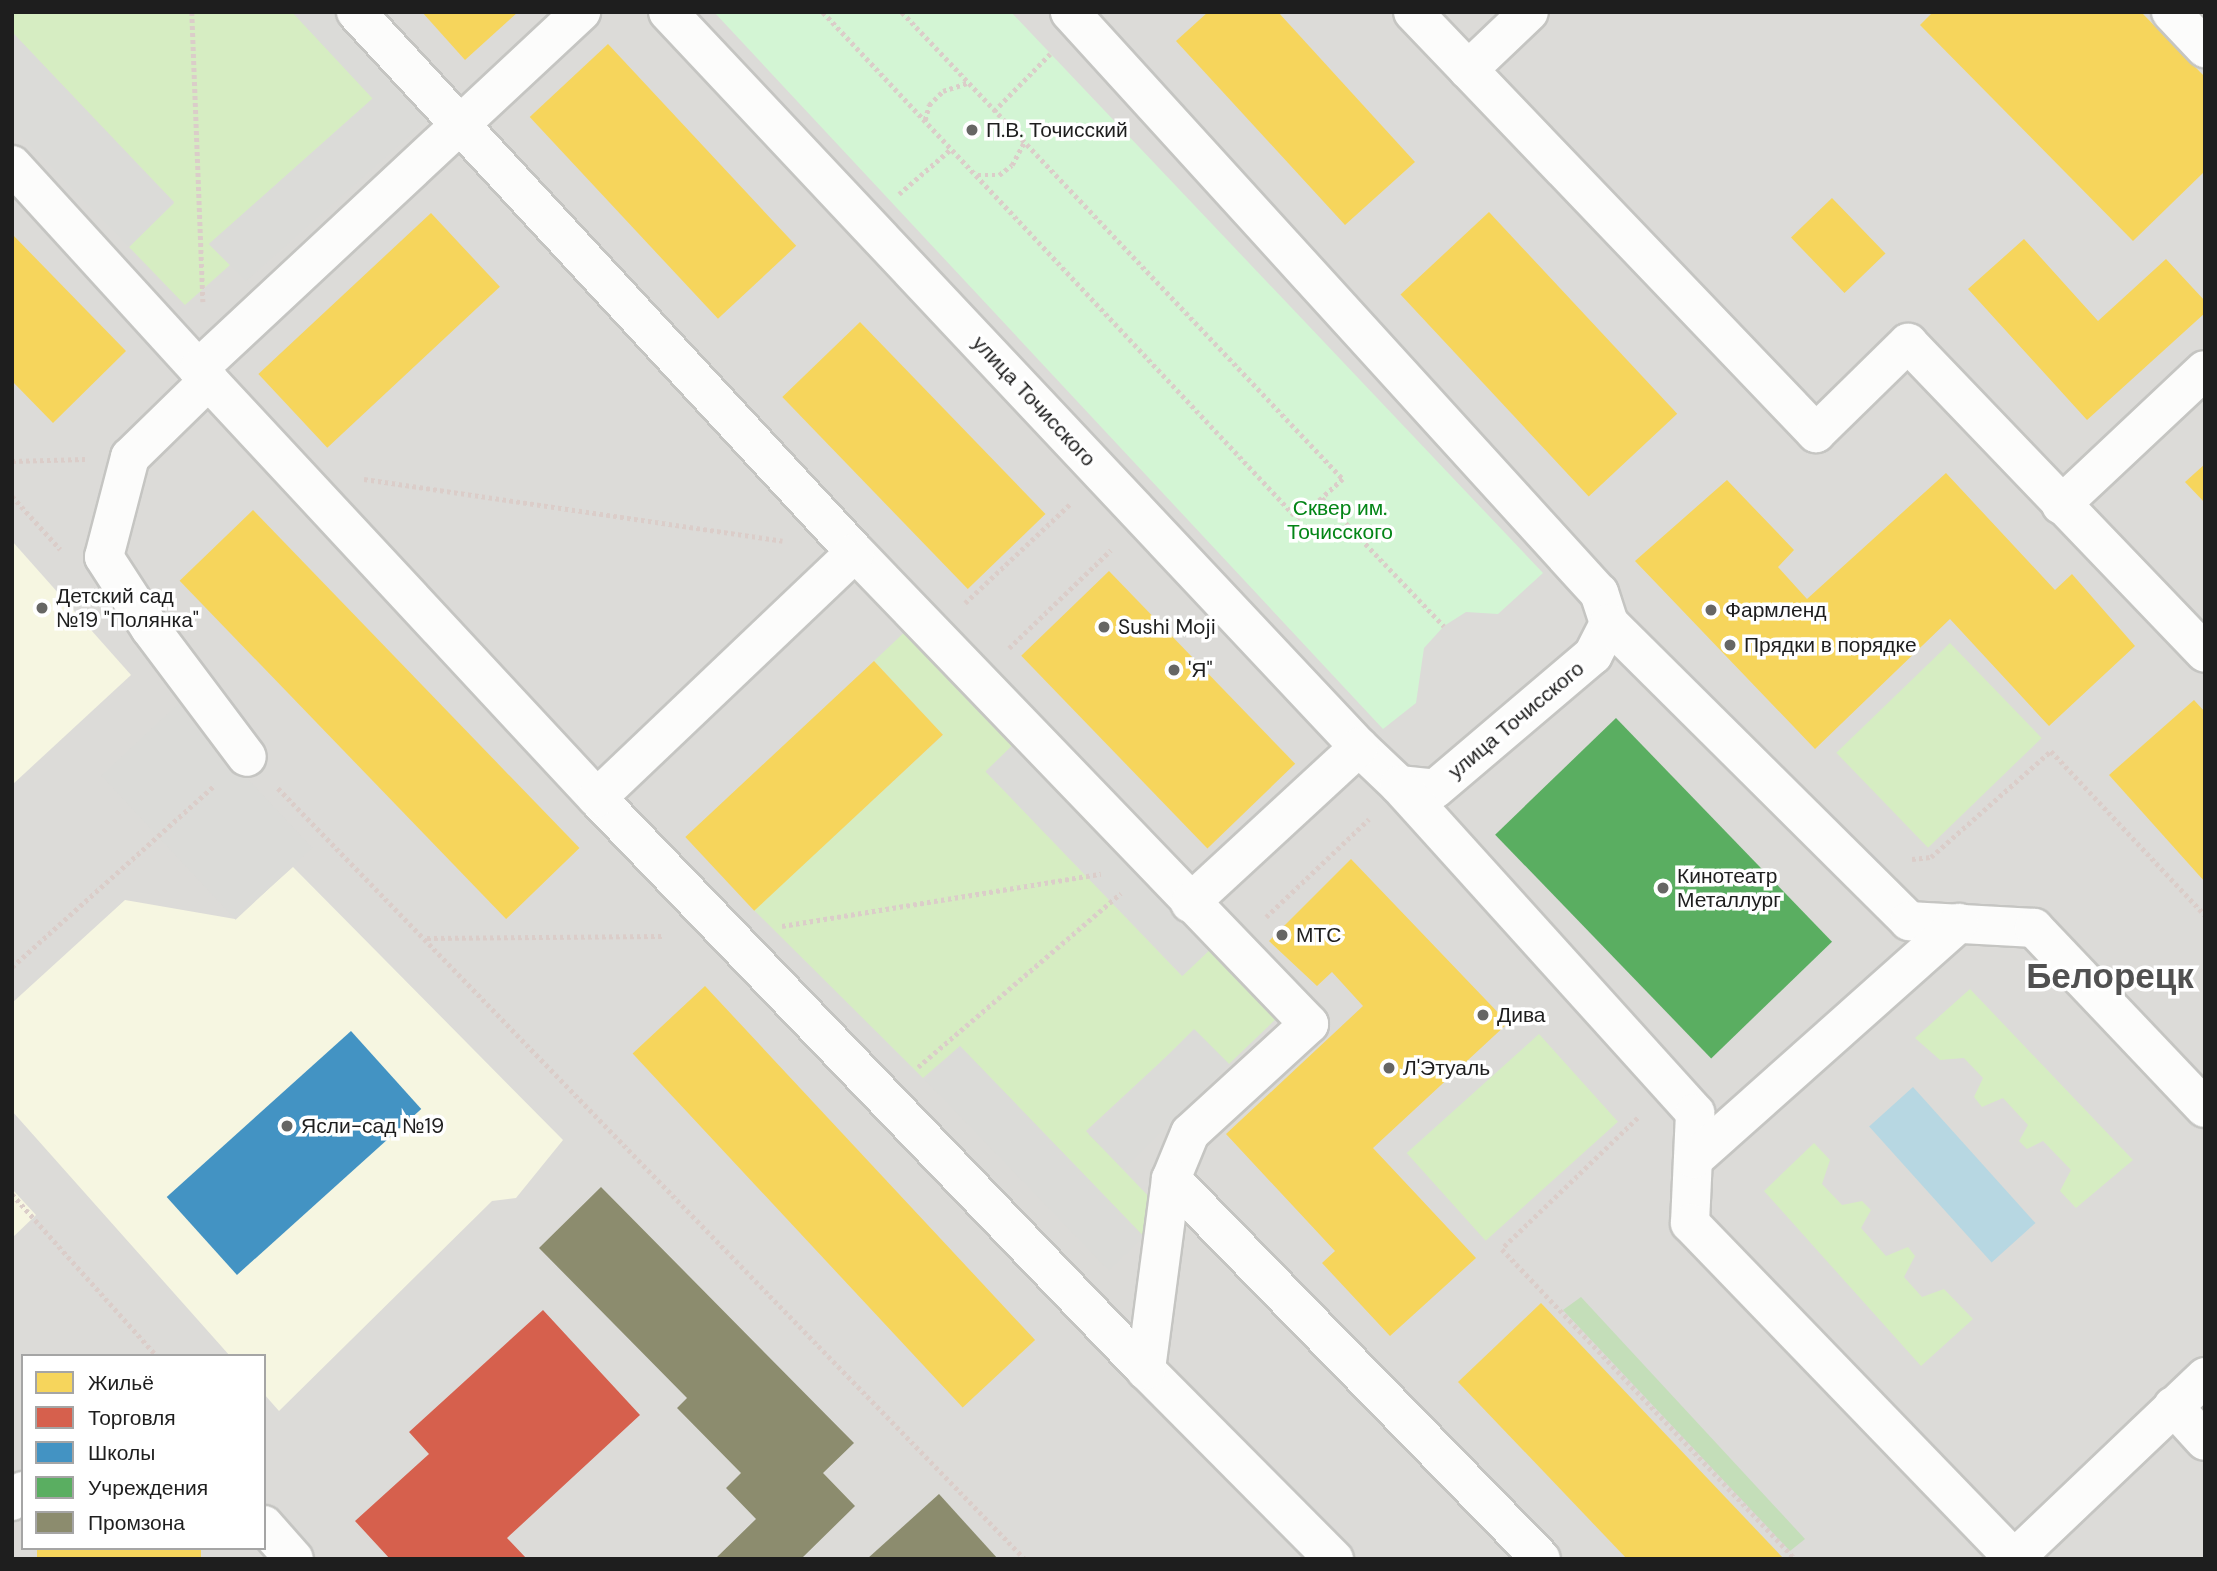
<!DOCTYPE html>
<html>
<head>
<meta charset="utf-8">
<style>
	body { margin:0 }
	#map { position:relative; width:2217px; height:1571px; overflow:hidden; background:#edece6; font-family:"DM Sans",sans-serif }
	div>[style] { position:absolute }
	.residential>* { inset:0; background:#dcdbd8 }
	.education>* { inset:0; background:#f6f6e1 }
	.grass>* { inset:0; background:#d6edc2; transform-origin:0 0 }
	.forest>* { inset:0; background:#c4deb9 }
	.park>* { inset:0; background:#d3f5d4 }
	.parking>* { inset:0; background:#dbdbd8; transform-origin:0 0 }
	.water>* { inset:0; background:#b7d7e2; transform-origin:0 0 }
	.homes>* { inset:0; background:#f6d55c; transform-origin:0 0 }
	.shops>* { inset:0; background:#d6604d }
	.schools>* { inset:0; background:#4393c3; transform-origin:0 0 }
	.public>* { inset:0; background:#5aae61; transform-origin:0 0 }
	.industry>* { inset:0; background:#8c8c6e }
	.path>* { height:4.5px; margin-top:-2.25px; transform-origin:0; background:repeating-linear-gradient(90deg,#dbcdc9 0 3.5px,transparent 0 7px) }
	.roads { filter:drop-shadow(2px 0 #c5c5c2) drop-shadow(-2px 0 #c5c5c2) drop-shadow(0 2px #c5c5c2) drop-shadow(0 -2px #c5c5c2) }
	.minor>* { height:38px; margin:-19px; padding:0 19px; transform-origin:19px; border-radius:19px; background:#fcfcfb }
	.dots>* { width:19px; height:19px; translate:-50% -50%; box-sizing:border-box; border:4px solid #fff; border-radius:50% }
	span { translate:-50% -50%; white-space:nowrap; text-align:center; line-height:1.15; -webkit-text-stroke:7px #fff; paint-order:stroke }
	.poi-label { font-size:21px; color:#1e1e1e }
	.left { translate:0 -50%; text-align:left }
	.street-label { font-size:21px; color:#1e1e1e }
	.park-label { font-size:21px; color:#038516 }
	.town-label { font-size:35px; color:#515151; font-weight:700 }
	.frame { position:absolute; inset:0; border:14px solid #1e1e1e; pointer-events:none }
	.legend { position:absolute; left:21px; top:1354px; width:245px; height:196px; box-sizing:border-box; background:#fff; border:2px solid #a5a5a5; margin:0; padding:9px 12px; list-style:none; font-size:21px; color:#1e1e1e }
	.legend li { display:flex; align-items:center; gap:14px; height:35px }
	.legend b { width:35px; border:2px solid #a5a5a5 }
</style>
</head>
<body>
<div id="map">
	<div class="residential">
		<div style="clip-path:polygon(evenodd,12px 12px,2205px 12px,2205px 1559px,12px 1559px,12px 12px,23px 1356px,264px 1356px,264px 1548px,23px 1548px,23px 1356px)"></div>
	</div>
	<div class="education">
		<div style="clip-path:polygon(12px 541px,131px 675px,12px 785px)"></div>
		<div style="clip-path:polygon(293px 867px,563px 1140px,516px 1198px,492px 1201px,279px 1411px,264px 1394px,264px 1356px,230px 1356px,12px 1111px,12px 1003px,125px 900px,235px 919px)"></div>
		<div style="clip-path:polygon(12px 1189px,36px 1215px,12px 1238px)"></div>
	</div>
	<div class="grass">
		<div style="clip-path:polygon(12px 12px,292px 12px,373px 98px,209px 244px,230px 265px,185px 305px,129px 247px,174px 202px,12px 32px)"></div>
		<div style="clip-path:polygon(910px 627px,1018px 740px,986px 772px,1182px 976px,1215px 945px,1281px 1014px,1229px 1064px,1195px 1030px,1086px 1131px,1153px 1201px,1144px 1237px,960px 1046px,923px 1078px,754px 910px,943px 735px,874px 661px)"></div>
		<div style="left:1950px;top:643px;width:132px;height:158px;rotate:46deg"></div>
		<div style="clip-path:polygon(1970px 989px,2133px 1160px,2076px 1208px,2060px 1191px,2071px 1170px,2043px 1141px,2027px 1149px,2019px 1141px,2028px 1125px,2003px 1098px,1982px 1107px,1974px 1097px,1983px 1078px,1964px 1058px,1940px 1060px,1915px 1038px)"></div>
		<div style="left:1539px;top:1034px;width:118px;height:178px;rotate:48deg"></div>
		<div style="clip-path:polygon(1814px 1143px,1830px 1160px,1822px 1184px,1842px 1205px,1862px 1201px,1871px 1210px,1861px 1228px,1886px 1256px,1908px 1247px,1915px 1256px,1904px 1277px,1922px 1297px,1944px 1289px,1973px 1319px,1921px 1366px,1764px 1191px)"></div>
	</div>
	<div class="forest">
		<div style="clip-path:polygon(1581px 1297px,1805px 1539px,1790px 1551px,1563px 1310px)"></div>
	</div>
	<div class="park">
		<div style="clip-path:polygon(714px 12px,1011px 12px,1543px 573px,1498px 614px,1466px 612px,1444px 626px,1424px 648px,1416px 703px,1383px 729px)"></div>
	</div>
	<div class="parking">
		<div style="clip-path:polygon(292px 12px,345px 12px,438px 111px,246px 281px,209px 244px,373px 99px)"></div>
		<div style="clip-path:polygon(12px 32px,174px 203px,129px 247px,12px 127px)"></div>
		<div style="left:178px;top:704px;width:197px;height:105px;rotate:47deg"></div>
		<div style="left:1018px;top:740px;width:284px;height:45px;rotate:46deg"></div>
		<div style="left:1194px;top:1029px;width:49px;height:149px;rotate:45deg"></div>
		<div style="left:960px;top:1046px;width:265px;height:49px;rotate:46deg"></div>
	</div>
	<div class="water">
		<div style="left:1913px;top:1087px;width:183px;height:59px;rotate:48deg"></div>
	</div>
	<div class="homes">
		<div style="clip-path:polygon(422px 12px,518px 12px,465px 60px)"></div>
		<div style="clip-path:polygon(1208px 12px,1278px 12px,1415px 162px,1345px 225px,1176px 41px)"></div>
		<div style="clip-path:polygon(1933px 12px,2141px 12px,2205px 77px,2205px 171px,2133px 241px,1920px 25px)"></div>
		<div style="left:608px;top:44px;width:276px;height:107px;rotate:47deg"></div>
		<div style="left:1832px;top:198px;width:77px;height:57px;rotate:46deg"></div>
		<div style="left:1489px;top:212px;width:276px;height:121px;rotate:47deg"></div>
		<div style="left:431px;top:213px;width:101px;height:236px;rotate:47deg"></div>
		<div style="clip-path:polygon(12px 234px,126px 351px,53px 423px,12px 381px)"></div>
		<div style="clip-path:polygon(2024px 239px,2098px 321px,2166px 259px,2205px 301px,2205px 313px,2087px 420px,1968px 289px)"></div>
		<div style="left:860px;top:322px;width:267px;height:108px;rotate:46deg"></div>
		<div style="clip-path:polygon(2205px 464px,2205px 503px,2185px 482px)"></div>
		<div style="clip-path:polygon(1946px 473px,2055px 590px,2072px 574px,2135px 646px,2049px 726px,1950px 619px,1815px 749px,1635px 561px,1727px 480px,1794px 550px,1778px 567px,1807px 599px)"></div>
		<div style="left:253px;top:510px;width:470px;height:102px;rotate:46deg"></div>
		<div style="left:1109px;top:571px;width:268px;height:122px;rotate:46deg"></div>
		<div style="left:874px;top:661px;width:101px;height:258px;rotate:47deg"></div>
		<div style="clip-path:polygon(2194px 700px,2205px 712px,2205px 882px,2109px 775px)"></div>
		<div style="clip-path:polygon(1351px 859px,1508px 1023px,1373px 1148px,1476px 1258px,1390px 1336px,1322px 1263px,1335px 1251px,1226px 1134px,1363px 1006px,1332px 972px,1317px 986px,1269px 941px)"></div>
		<div style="left:705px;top:986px;width:484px;height:99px;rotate:47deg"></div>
		<div style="clip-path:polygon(1541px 1303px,1784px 1559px,1627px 1559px,1458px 1382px)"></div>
		<div style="left:37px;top:1548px;width:164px;height:16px"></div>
	</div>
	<div class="shops">
		<div style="clip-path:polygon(543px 1310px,640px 1415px,507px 1538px,527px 1559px,390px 1559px,355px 1521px,429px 1454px,409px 1432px)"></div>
	</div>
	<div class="schools">
		<div style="left:351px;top:1031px;width:105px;height:248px;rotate:48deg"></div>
	</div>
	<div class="public">
		<div style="left:1616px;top:718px;width:311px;height:168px;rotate:46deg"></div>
	</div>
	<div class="industry">
		<div style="clip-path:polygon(601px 1187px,854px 1443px,823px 1473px,855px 1506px,801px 1559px,715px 1559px,756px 1519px,726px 1488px,741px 1473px,677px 1408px,687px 1398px,539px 1248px)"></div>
		<div style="clip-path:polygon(939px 1494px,998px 1559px,867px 1559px)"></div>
	</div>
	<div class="path">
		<div style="left:192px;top:12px;width:290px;rotate:87.8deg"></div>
		<div style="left:823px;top:12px;width:693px;rotate:46.87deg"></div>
		<div style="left:1297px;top:518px;width:32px;rotate:-39deg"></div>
		<div style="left:902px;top:12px;width:642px;rotate:46.64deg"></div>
		<div style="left:1343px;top:479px;width:28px;rotate:138deg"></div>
		<div style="left:1322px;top:498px;width:177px;rotate:46.4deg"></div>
		<div style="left:994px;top:111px;width:80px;rotate:-45.5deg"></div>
		<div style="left:925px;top:120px;width:16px;rotate:-75deg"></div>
		<div style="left:929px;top:105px;width:20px;rotate:-45deg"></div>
		<div style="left:943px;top:91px;width:26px;rotate:-18deg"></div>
		<div style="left:978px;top:175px;width:21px"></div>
		<div style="left:999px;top:175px;width:16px;rotate:-38deg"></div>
		<div style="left:1012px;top:165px;width:26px;rotate:-62deg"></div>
		<div style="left:899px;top:194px;width:69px;rotate:-40.9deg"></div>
		<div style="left:12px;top:461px;width:73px;rotate:-1.6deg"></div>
		<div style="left:364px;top:479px;width:423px;rotate:8.4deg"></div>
		<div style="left:12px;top:496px;width:72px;rotate:47.8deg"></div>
		<div style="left:965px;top:603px;width:146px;rotate:-43.3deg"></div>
		<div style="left:1009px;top:648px;width:141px;rotate:-43.9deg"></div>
		<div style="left:278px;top:788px;width:1074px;rotate:45.91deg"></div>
		<div style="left:1912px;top:859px;width:19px;rotate:-6deg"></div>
		<div style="left:1931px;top:857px;width:160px;rotate:-41.5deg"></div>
		<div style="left:2051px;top:751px;width:225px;rotate:46.8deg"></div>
		<div style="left:1266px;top:917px;width:142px;rotate:-43.6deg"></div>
		<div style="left:782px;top:926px;width:323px;rotate:-9.3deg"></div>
		<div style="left:427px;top:938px;width:238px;rotate:-0.5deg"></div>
		<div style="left:12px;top:967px;width:273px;rotate:-41.9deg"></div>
		<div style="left:918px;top:1067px;width:267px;rotate:-40.6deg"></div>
		<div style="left:1638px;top:1118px;width:189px;rotate:136.1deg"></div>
		<div style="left:1502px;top:1249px;width:427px;rotate:46.6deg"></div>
		<div style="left:12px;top:1194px;width:217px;rotate:48.2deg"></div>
	</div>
	<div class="roads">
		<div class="minor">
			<div style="left:356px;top:12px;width:735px;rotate:47.26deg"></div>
			<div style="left:855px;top:552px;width:655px;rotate:46.11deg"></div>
			<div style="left:1309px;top:1024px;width:161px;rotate:137.5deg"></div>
			<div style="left:1190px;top:1133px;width:50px;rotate:112.4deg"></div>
			<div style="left:1171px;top:1179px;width:193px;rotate:97.5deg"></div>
			<div style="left:1146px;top:1370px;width:267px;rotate:45.2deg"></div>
			<div style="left:668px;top:12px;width:1009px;rotate:46.77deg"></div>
			<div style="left:1359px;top:747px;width:55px;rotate:43.5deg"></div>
			<div style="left:1399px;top:785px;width:36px;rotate:6deg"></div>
			<div style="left:1435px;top:789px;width:207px;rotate:-40.3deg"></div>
			<div style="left:1593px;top:655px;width:36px;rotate:-63deg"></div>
			<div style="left:1609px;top:623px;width:32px;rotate:-108deg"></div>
			<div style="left:1599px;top:593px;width:786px;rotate:-132.32deg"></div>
			<div style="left:1413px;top:12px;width:583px;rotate:46.25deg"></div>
			<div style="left:1816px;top:433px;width:129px;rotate:-44.4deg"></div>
			<div style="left:1908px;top:343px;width:429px;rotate:46.2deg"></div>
			<div style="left:2171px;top:12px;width:50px;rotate:46.6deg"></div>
			<div style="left:1468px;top:70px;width:84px;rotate:-43.6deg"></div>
			<div style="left:12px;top:165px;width:276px;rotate:47.6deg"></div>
			<div style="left:198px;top:369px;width:524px;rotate:-42.99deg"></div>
			<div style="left:198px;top:369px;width:586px;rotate:47.08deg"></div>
			<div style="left:597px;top:798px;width:793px;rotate:46.18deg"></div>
			<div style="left:209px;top:380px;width:110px;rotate:135.7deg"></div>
			<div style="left:130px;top:457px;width:103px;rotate:104.6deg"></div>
			<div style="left:104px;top:557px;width:85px;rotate:57.1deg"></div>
			<div style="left:150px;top:628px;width:161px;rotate:53.1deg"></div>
			<div style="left:2061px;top:505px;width:197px;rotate:-43.2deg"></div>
			<div style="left:1609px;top:623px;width:423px;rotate:44.8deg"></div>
			<div style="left:1909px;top:921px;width:125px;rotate:3.2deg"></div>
			<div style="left:2034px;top:928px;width:248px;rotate:46.5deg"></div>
			<div style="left:1399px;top:785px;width:442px;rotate:47.9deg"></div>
			<div style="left:1695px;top:1113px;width:110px;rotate:92.6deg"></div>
			<div style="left:1690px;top:1223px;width:467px;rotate:46deg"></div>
			<div style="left:597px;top:798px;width:356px;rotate:-43.6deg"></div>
			<div style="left:1190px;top:903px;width:230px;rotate:-42.7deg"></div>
			<div style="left:1694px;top:1159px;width:355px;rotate:-41.7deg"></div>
			<div style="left:1171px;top:1179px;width:530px;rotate:45.76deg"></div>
			<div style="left:2173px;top:1406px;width:47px;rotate:47.6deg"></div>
			<div style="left:12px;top:1501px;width:15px;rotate:-42deg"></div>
			<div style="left:264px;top:1525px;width:45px;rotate:48.6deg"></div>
			<div style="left:2014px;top:1559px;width:264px;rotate:-43.6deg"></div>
		</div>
	</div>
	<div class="dots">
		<div style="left:972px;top:130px;background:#666664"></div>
		<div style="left:42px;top:608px;background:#666664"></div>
		<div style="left:1711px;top:610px;background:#666664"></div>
		<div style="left:1104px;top:627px;background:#666664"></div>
		<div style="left:1730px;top:645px;background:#666664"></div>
		<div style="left:1174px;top:670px;background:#666664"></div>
		<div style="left:1663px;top:888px;background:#666664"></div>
		<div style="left:1282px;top:935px;background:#666664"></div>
		<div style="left:1483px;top:1015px;background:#666664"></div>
		<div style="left:1389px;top:1068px;background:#666664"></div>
		<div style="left:287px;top:1126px;background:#666664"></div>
	</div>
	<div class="poi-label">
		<span class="left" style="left:986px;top:130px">П.В. Точисский</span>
		<span class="left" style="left:56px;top:608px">Детский сад<br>№19 "Полянка"</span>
		<span class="left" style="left:1725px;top:610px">Фармленд</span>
		<span class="left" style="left:1118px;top:627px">Sushi Moji</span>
		<span class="left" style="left:1744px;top:645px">Прядки в порядке</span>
		<span class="left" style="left:1188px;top:670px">'Я"</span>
		<span class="left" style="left:1677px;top:888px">Кинотеатр<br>Металлург</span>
		<span class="left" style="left:1296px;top:935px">МТС</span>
		<span class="left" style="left:1497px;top:1015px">Дива</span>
		<span class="left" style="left:1403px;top:1068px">Л'Этуаль</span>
		<span class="left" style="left:301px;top:1126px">Ясли-сад №19</span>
	</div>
	<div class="street-label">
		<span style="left:1034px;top:401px;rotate:47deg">улица Точисского</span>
		<span style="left:1516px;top:720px;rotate:-40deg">улица Точисского</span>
	</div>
	<div class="park-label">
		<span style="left:1340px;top:520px">Сквер им.<br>Точисского</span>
	</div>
	<div class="town-label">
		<span style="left:2110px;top:976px">Белорецк</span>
	</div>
	<div class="frame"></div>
	<ul class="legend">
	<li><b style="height:19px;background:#f6d55c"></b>Жильё</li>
	<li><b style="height:19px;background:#d6604d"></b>Торговля</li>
	<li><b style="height:19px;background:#4393c3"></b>Школы</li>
	<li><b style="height:19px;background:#5aae61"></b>Учреждения</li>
	<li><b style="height:19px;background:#8c8c6e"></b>Промзона</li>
	</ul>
</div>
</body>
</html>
